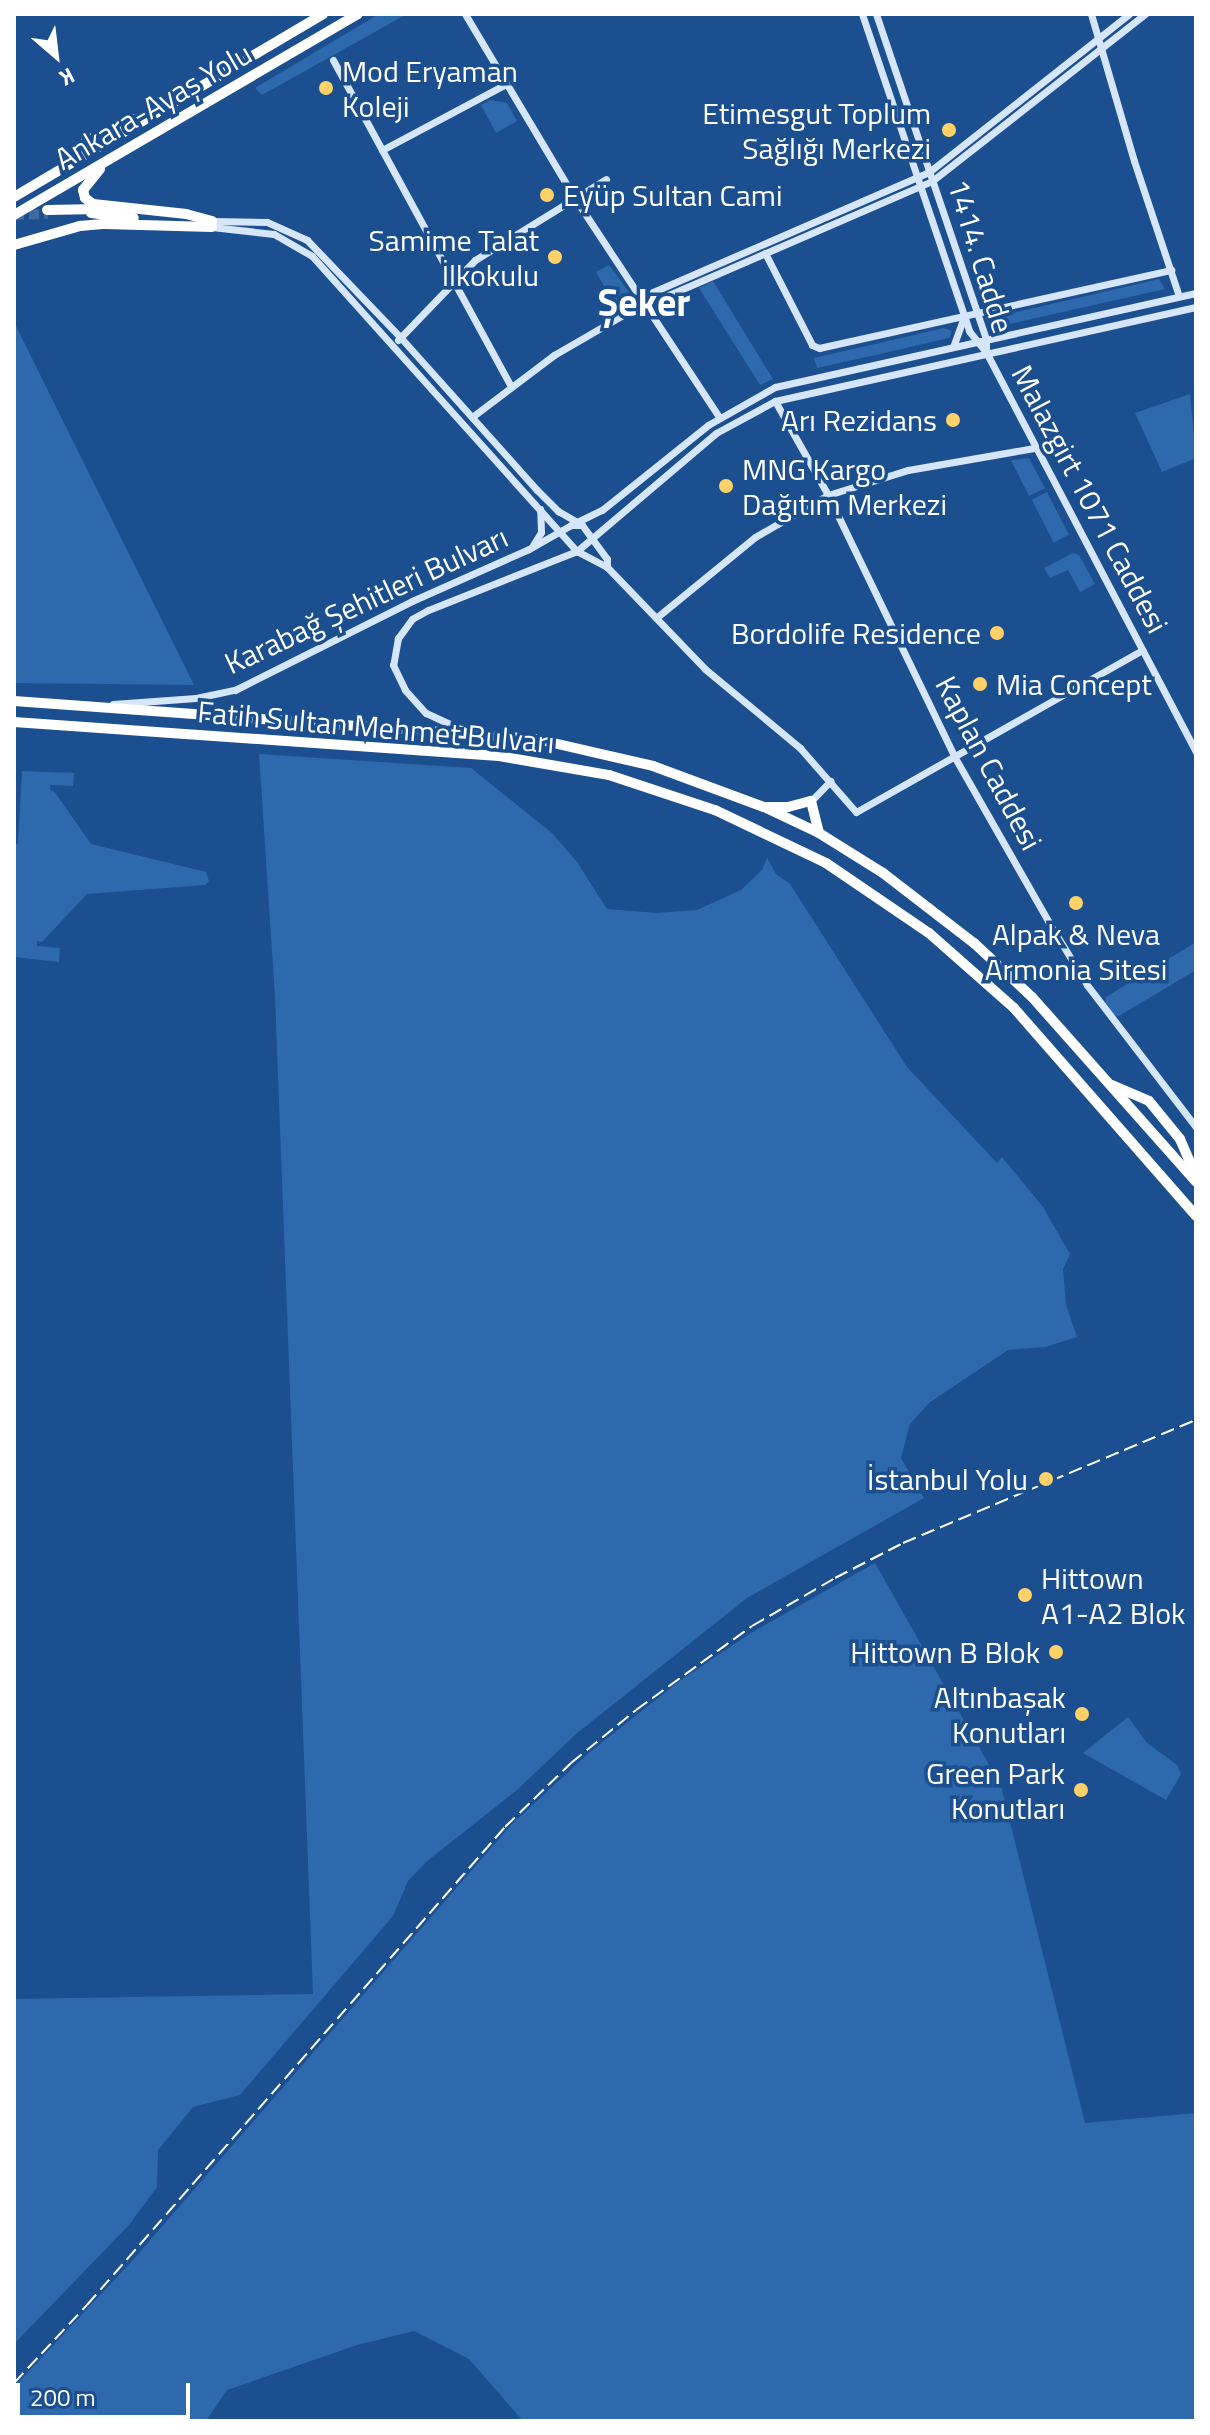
<!DOCTYPE html>
<html>
<head>
<meta charset="utf-8">
<style>
	body { margin:0 }
	#map { position:relative; width:1210px; height:2435px; overflow:hidden; background:#1b4f8f; font-family:"Titillium Web",sans-serif }
	div>[style] { position:absolute }
	.green>* { inset:0; background:#2e69ad; transform-origin:0 0 }
	.highway-tunnel>* { height:10px; margin-top:-5px; transform-origin:0; background:repeating-linear-gradient(90deg,#3d69a0 0 10px,transparent 0 15px) }
	.secondary>* { height:7px; margin:-3.5px; padding:0 3.5px; transform-origin:3.5px; border-radius:3.5px; background:#d6e6fa }
	.highway>* { height:10px; margin:-5px; padding:0 5px; transform-origin:5px; border-radius:5px; background:#fff }
	.rail>* { height:2px; margin-top:-1px; transform-origin:0; background:repeating-linear-gradient(90deg,#fff 0 14px,transparent 0 20px) }
	.dots>* { width:22px; height:22px; translate:-50% -50%; box-sizing:border-box; border:4px solid #1b4f8f; border-radius:50% }
	span { translate:-50% -50%; white-space:nowrap; text-align:center; line-height:1.15; -webkit-text-stroke:7px #1b4f8f; paint-order:stroke }
	.poi-label { font-size:30px; color:#fff }
	.left { translate:0 -50%; text-align:left }
	.right { translate:-100% -50%; text-align:right }
	.street-label { font-size:30px; color:#fff }
	.district-label { font-size:38px; color:#fff; font-weight:700 }
	.frame { position:absolute; inset:0; border:16px solid #fff; pointer-events:none }
	.north { position:absolute; left:16px; top:16px; width:80px; height:80px; -webkit-text-stroke:6px #1b4f8f; paint-order:stroke; rotate:152deg; font-size:22px; font-weight:700; line-height:32px; text-align:center; color:#fff }
	.north::after { content:''; display:block; margin:auto; width:28px; height:36px; background:#fff; clip-path:polygon(50% 0,100% 100%,50% 72%,0 100%) }
	.scale { position:absolute; left:16px; top:2383px; width:174px; height:36px; box-sizing:border-box; border:4px solid #fff; border-top:0; padding-left:10px; font-size:24px; line-height:28px; white-space:nowrap; color:#fff; -webkit-text-stroke:6px #1b4f8f; paint-order:stroke }
</style>
</head>
<body>
<div id="map">
	<div class="green">
		<div style="clip-path:polygon(379px 14px,407px 14px,262px 95px,255px 88px)"></div>
		<div style="clip-path:polygon(490px 100px,507px 103px,517px 121px,496px 133px,481px 105px)"></div>
		<div style="clip-path:polygon(609px 265px,632px 296px,618px 310px,596px 272px)"></div>
		<div style="clip-path:polygon(1159px 279px,1165px 289px,1000px 326px,996px 322px,1000px 316px)"></div>
		<div style="clip-path:polygon(713px 281px,749px 340px,773px 379px,760px 385px,699px 288px)"></div>
		<div style="clip-path:polygon(14px 322px,194px 685px,14px 683px)"></div>
		<div style="clip-path:polygon(944px 328px,952px 331px,949px 338px,880px 354px,817px 368px,814px 358px)"></div>
		<div style="clip-path:polygon(1190px 394px,1196px 458px,1162px 472px,1135px 413px)"></div>
		<div style="clip-path:polygon(1029px 458px,1045px 488px,1029px 496px,1011px 460px)"></div>
		<div style="left:1047px;top:492px;width:48px;height:17px;rotate:63deg"></div>
		<div style="clip-path:polygon(1073px 553px,1079px 555px,1095px 584px,1080px 592px,1068px 570px,1050px 578px,1044px 568px)"></div>
		<div style="clip-path:polygon(259px 754px,471px 768px,553px 834px,577px 862px,607px 909px,657px 913px,697px 910px,741px 890px,762px 870px,767px 858px,776px 874px,790px 884px,907px 1067px,997px 1163px,1002px 1157px,1043px 1207px,1070px 1254px,1063px 1269px,1066px 1305px,1077px 1337px,1045px 1347px,1008px 1350px,929px 1403px,910px 1424px,901px 1458px,924px 1498px,747px 1598px,576px 1734px,517px 1790px,426px 1862px,408px 1881px,393px 1916px,240px 2095px,193px 2107px,158px 2150px,157px 2187px,129px 2225px,14px 2344px,14px 1999px,313px 1994px,275px 997px)"></div>
		<div style="clip-path:polygon(22px 771px,74px 773px,73px 786px,50px 785px,50px 790px,54px 791px,91px 844px,206px 872px,209px 881px,205px 885px,87px 894px,42px 942px,37px 941px,37px 946px,60px 948px,59px 962px,14px 957px,14px 844px,18px 844px)"></div>
		<div style="clip-path:polygon(1196px 942px,1196px 970px,1119px 1016px,1114px 1015px,1105px 1002px,1106px 997px)"></div>
		<div style="clip-path:polygon(875px 1563px,1001px 1786px,1085px 2123px,1196px 2113px,1196px 2421px,523px 2421px,469px 2359px,414px 2331px,357px 2345px,227px 2390px,206px 2421px,14px 2421px,14px 2387px,132px 2261px,511px 1825px,591px 1751px,681px 1680px,751px 1633px)"></div>
		<div style="clip-path:polygon(1128px 1717px,1147px 1743px,1177px 1765px,1181px 1774px,1166px 1800px,1083px 1753px)"></div>
	</div>
	<div class="highway-tunnel">
		<div style="left:14px;top:215px;width:34px;rotate:-2deg"></div>
	</div>
	<div class="secondary">
		<div style="left:465px;top:14px;width:217px;rotate:59.2deg"></div>
		<div style="left:576px;top:200px;width:261px;rotate:56.6deg"></div>
		<div style="left:862px;top:14px;width:335px;rotate:71.3deg"></div>
		<div style="left:969px;top:331px;width:27px;rotate:51deg"></div>
		<div style="left:986px;top:352px;width:452px;rotate:62.3deg"></div>
		<div style="left:876px;top:14px;width:343px;rotate:71.3deg"></div>
		<div style="left:986px;top:339px;width:13px;rotate:90deg"></div>
		<div style="left:1091px;top:14px;width:153px;rotate:73.7deg"></div>
		<div style="left:1134px;top:161px;width:142px;rotate:71.6deg"></div>
		<div style="left:333px;top:60px;width:372px;rotate:61.4deg"></div>
		<div style="left:382px;top:150px;width:138px;rotate:-28deg"></div>
		<div style="left:212px;top:221px;width:55px;rotate:1deg"></div>
		<div style="left:267px;top:222px;width:44px;rotate:24.2deg"></div>
		<div style="left:307px;top:240px;width:136px;rotate:46.2deg"></div>
		<div style="left:401px;top:338px;width:204px;rotate:48.2deg"></div>
		<div style="left:537px;top:490px;width:30px;rotate:45deg"></div>
		<div style="left:558px;top:511px;width:22px;rotate:30deg"></div>
		<div style="left:577px;top:522px;width:28px;rotate:-26deg"></div>
		<div style="left:602px;top:510px;width:136px;rotate:-38.7deg"></div>
		<div style="left:708px;top:425px;width:77px;rotate:-29.6deg"></div>
		<div style="left:775px;top:387px;width:431px;rotate:-12.6deg"></div>
		<div style="left:212px;top:227px;width:62px;rotate:6.4deg"></div>
		<div style="left:274px;top:234px;width:44px;rotate:30.1deg"></div>
		<div style="left:312px;top:256px;width:397px;rotate:48.1deg"></div>
		<div style="left:577px;top:551px;width:182px;rotate:-40.3deg"></div>
		<div style="left:716px;top:433px;width:67px;rotate:-28.5deg"></div>
		<div style="left:775px;top:401px;width:431px;rotate:-12.6deg"></div>
		<div style="left:765px;top:253px;width:103px;rotate:62.9deg"></div>
		<div style="left:812px;top:345px;width:8px;rotate:23deg"></div>
		<div style="left:819px;top:348px;width:361px;rotate:-12.5deg"></div>
		<div style="left:649px;top:300px;width:9px;rotate:-63deg"></div>
		<div style="left:653px;top:292px;width:301px;rotate:-23.5deg"></div>
		<div style="left:929px;top:172px;width:255px;rotate:-38.3deg"></div>
		<div style="left:398px;top:340px;width:111px;rotate:-46.1deg"></div>
		<div style="left:475px;top:260px;width:154px;rotate:-31.7deg"></div>
		<div style="left:953px;top:347px;width:33px;rotate:-70deg"></div>
		<div style="left:775px;top:401px;width:108px;rotate:60.6deg"></div>
		<div style="left:828px;top:495px;width:290px;rotate:64.2deg"></div>
		<div style="left:954px;top:756px;width:190px;rotate:60.3deg"></div>
		<div style="left:1048px;top:921px;width:75px;rotate:58.6deg"></div>
		<div style="left:1087px;top:985px;width:179px;rotate:52.5deg"></div>
		<div style="left:472px;top:417px;width:103px;rotate:-37.1deg"></div>
		<div style="left:554px;top:355px;width:110px;rotate:-30.1deg"></div>
		<div style="left:649px;top:300px;width:8px"></div>
		<div style="left:657px;top:300px;width:300px;rotate:-23.4deg"></div>
		<div style="left:932px;top:181px;width:271px;rotate:-38.1deg"></div>
		<div style="left:533px;top:545px;width:15px;rotate:-58deg"></div>
		<div style="left:541px;top:532px;width:23px;rotate:-92deg"></div>
		<div style="left:607px;top:567px;width:141px;rotate:46.1deg"></div>
		<div style="left:705px;top:669px;width:124px;rotate:39.7deg"></div>
		<div style="left:800px;top:748px;width:85px;rotate:48.8deg"></div>
		<div style="left:856px;top:812px;width:329px;rotate:-29.5deg"></div>
		<div style="left:656px;top:618px;width:128px;rotate:-39.3deg"></div>
		<div style="left:755px;top:537px;width:84px;rotate:-29.9deg"></div>
		<div style="left:828px;top:495px;width:84px;rotate:-17.4deg"></div>
		<div style="left:908px;top:470px;width:128px;rotate:-9.9deg"></div>
		<div style="left:113px;top:704px;width:83px;rotate:-4.1deg"></div>
		<div style="left:196px;top:698px;width:40px;rotate:-12deg"></div>
		<div style="left:235px;top:690px;width:198px;rotate:-26.7deg"></div>
		<div style="left:412px;top:601px;width:128px;rotate:-24deg"></div>
		<div style="left:529px;top:549px;width:48px;rotate:-29.7deg"></div>
		<div style="left:571px;top:525px;width:11px"></div>
		<div style="left:582px;top:525px;width:42px;rotate:53.7deg"></div>
		<div style="left:607px;top:559px;width:8px;rotate:90deg"></div>
		<div style="left:607px;top:567px;width:34px;rotate:-152deg"></div>
		<div style="left:577px;top:551px;width:160px;rotate:158.4deg"></div>
		<div style="left:428px;top:610px;width:18px;rotate:151deg"></div>
		<div style="left:412px;top:619px;width:24px;rotate:126deg"></div>
		<div style="left:398px;top:638px;width:27px;rotate:100deg"></div>
		<div style="left:393px;top:665px;width:28px;rotate:64deg"></div>
		<div style="left:405px;top:690px;width:31px;rotate:48deg"></div>
		<div style="left:426px;top:713px;width:43px;rotate:24.8deg"></div>
		<div style="left:811px;top:801px;width:28px;rotate:-46deg"></div>
	</div>
	<div class="highway">
		<div style="left:86px;top:141px;width:52px;rotate:-25.1deg"></div>
		<div style="left:100px;top:169px;width:27px;rotate:129deg"></div>
		<div style="left:83px;top:190px;width:8px;rotate:76deg"></div>
		<div style="left:85px;top:198px;width:10px;rotate:37deg"></div>
		<div style="left:93px;top:204px;width:94px;rotate:6.1deg"></div>
		<div style="left:186px;top:214px;width:27px;rotate:15deg"></div>
		<div style="left:14px;top:197px;width:359px;rotate:-30.6deg"></div>
		<div style="left:47px;top:210px;width:52px;rotate:-1.1deg"></div>
		<div style="left:91px;top:213px;width:43px;rotate:6.6deg"></div>
		<div style="left:14px;top:215px;width:398px;rotate:-30.3deg"></div>
		<div style="left:14px;top:245px;width:69px;rotate:-16.1deg"></div>
		<div style="left:80px;top:226px;width:25px;rotate:-5deg"></div>
		<div style="left:105px;top:224px;width:107px;rotate:1.6deg"></div>
		<div style="left:14px;top:701px;width:523px;rotate:4.16deg"></div>
		<div style="left:536px;top:739px;width:120px;rotate:13deg"></div>
		<div style="left:653px;top:766px;width:118px;rotate:20.3deg"></div>
		<div style="left:764px;top:807px;width:61px;rotate:25.3deg"></div>
		<div style="left:819px;top:833px;width:75px;rotate:32deg"></div>
		<div style="left:883px;top:873px;width:115px;rotate:37.6deg"></div>
		<div style="left:974px;top:943px;width:79px;rotate:43deg"></div>
		<div style="left:1032px;top:997px;width:247px;rotate:48.4deg"></div>
		<div style="left:14px;top:722px;width:486px;rotate:4deg"></div>
		<div style="left:499px;top:756px;width:112px;rotate:9.8deg"></div>
		<div style="left:609px;top:775px;width:112px;rotate:18.3deg"></div>
		<div style="left:715px;top:810px;width:123px;rotate:25.5deg"></div>
		<div style="left:826px;top:863px;width:125px;rotate:34.2deg"></div>
		<div style="left:929px;top:933px;width:113px;rotate:41.4deg"></div>
		<div style="left:1014px;top:1008px;width:276px;rotate:48.8deg"></div>
		<div style="left:768px;top:807px;width:20px"></div>
		<div style="left:788px;top:807px;width:24px;rotate:-15deg"></div>
		<div style="left:811px;top:801px;width:33px;rotate:76deg"></div>
		<div style="left:1112px;top:1085px;width:40px;rotate:23.4deg"></div>
		<div style="left:1149px;top:1101px;width:49px;rotate:50.8deg"></div>
		<div style="left:1180px;top:1139px;width:40px;rotate:66.6deg"></div>
	</div>
	<div class="rail">
		<div style="left:14px;top:2383px;width:107px;rotate:-46.9deg"></div>
		<div style="left:87px;top:2305px;width:635px;rotate:-48.83deg"></div>
		<div style="left:505px;top:1827px;width:92px;rotate:-44.1deg"></div>
		<div style="left:571px;top:1763px;width:84px;rotate:-39.2deg"></div>
		<div style="left:636px;top:1710px;width:143px;rotate:-35.9deg"></div>
		<div style="left:752px;top:1626px;width:96px;rotate:-30deg"></div>
		<div style="left:835px;top:1578px;width:76px;rotate:-27.2deg"></div>
		<div style="left:903px;top:1543px;width:318px;rotate:-22.8deg"></div>
	</div>
	<div class="dots">
		<div style="left:326px;top:88px;background:#ffd166"></div>
		<div style="left:949px;top:130px;background:#ffd166"></div>
		<div style="left:547px;top:195px;background:#ffd166"></div>
		<div style="left:555px;top:257px;background:#ffd166"></div>
		<div style="left:953px;top:420px;background:#ffd166"></div>
		<div style="left:726px;top:486px;background:#ffd166"></div>
		<div style="left:997px;top:633px;background:#ffd166"></div>
		<div style="left:980px;top:684px;background:#ffd166"></div>
		<div style="left:1076px;top:903px;background:#ffd166"></div>
		<div style="left:1046px;top:1479px;background:#ffd166"></div>
		<div style="left:1025px;top:1595px;background:#ffd166"></div>
		<div style="left:1056px;top:1652px;background:#ffd166"></div>
		<div style="left:1082px;top:1714px;background:#ffd166"></div>
		<div style="left:1081px;top:1790px;background:#ffd166"></div>
	</div>
	<div class="poi-label">
		<span class="left" style="left:342px;top:88px">Mod Eryaman<br>Koleji</span>
		<span class="right" style="left:931px;top:130px">Etimesgut Toplum<br>Sağlığı Merkezi</span>
		<span class="left" style="left:563px;top:195px">Eyüp Sultan Cami</span>
		<span class="right" style="left:539px;top:257px">Samime Talat<br>İlkokulu</span>
		<span class="right" style="left:937px;top:420px">Arı Rezidans</span>
		<span class="left" style="left:742px;top:486px">MNG Kargo<br>Dağıtım Merkezi</span>
		<span class="right" style="left:981px;top:633px">Bordolife Residence</span>
		<span class="left" style="left:996px;top:684px">Mia Concept</span>
		<span style="left:1076px;top:951px">Alpak &amp; Neva<br>Armonia Sitesi</span>
		<span class="right" style="left:1028px;top:1479px">İstanbul Yolu</span>
		<span class="left" style="left:1041px;top:1595px">Hittown<br>A1-A2 Blok</span>
		<span class="right" style="left:1040px;top:1652px">Hittown B Blok</span>
		<span class="right" style="left:1066px;top:1714px">Altınbaşak<br>Konutları</span>
		<span class="right" style="left:1065px;top:1790px">Green Park<br>Konutları</span>
	</div>
	<div class="street-label">
		<span style="left:153px;top:106px;rotate:-30deg">Ankara-Ayaş Yolu</span>
		<span style="left:981px;top:256px;rotate:73deg">1414. Cadde</span>
		<span style="left:1090px;top:499px;rotate:62deg">Malazgirt 1071 Caddesi</span>
		<span style="left:366px;top:600px;rotate:-25deg">Karabağ Şehitleri Bulvarı</span>
		<span style="left:376px;top:727px;rotate:5deg">Fatih Sultan Mehmet Bulvarı</span>
		<span style="left:989px;top:763px;rotate:62deg">Kaplan Caddesi</span>
	</div>
	<div class="district-label">
		<span style="left:644px;top:303px">Şeker</span>
	</div>
	<div class="frame"></div>
	<div class="north">K</div>
	<div class="scale">200 m</div>
</div>
</body>
</html>
